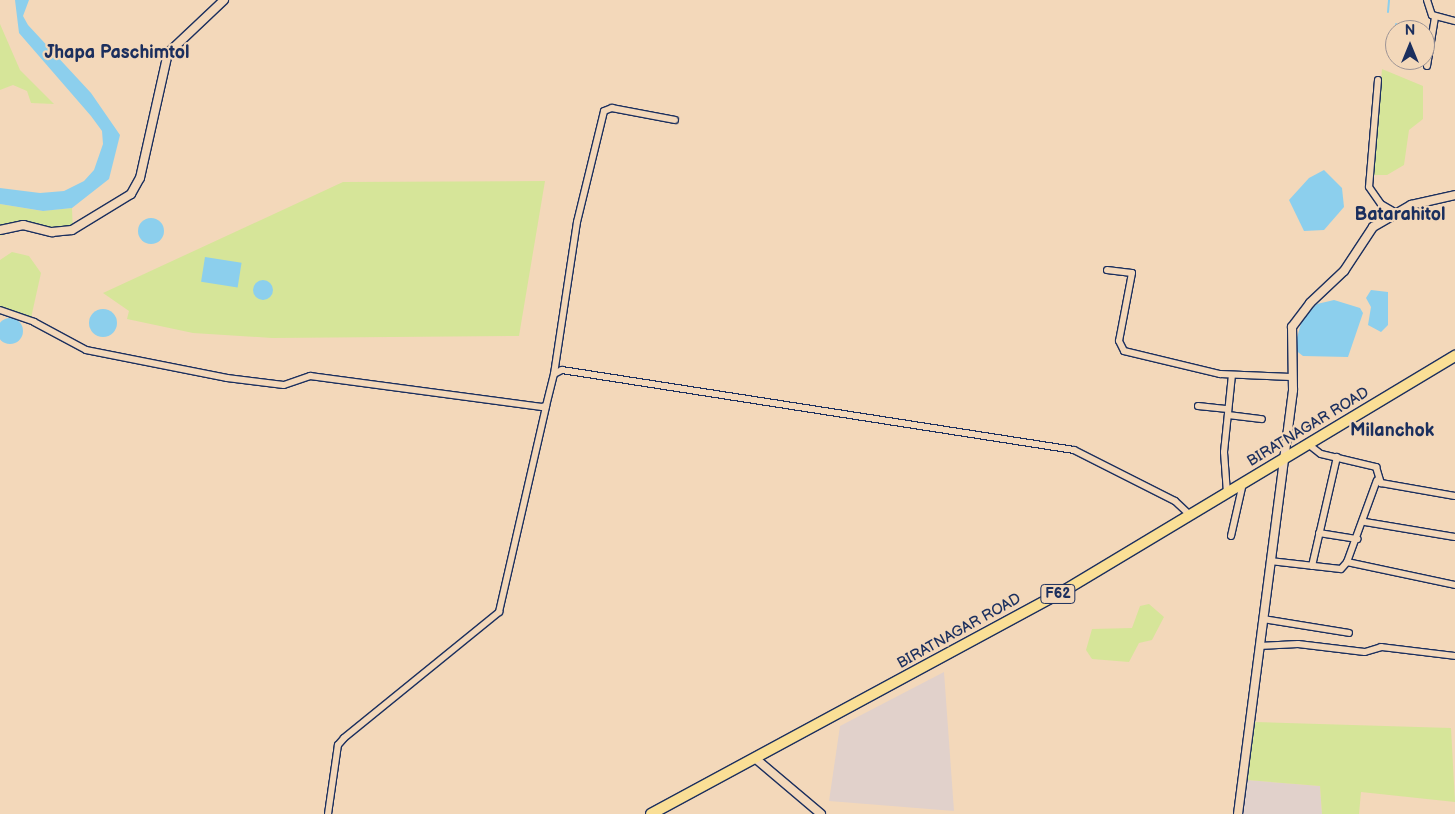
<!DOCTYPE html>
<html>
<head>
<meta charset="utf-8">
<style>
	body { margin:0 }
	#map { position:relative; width:1455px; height:814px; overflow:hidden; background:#f3d8ba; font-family:"Balsamiq Sans",sans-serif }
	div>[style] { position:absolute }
	.built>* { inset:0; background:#e1d1cb }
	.green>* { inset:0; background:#d6e599 }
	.water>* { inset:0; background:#8ccfed; transform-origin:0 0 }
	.round { border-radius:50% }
	.stream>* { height:2px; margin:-1px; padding:0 1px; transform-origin:1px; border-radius:1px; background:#8ccfed }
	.roads { filter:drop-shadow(1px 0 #1b2f5e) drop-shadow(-1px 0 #1b2f5e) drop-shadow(0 1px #1b2f5e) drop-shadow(0 -1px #1b2f5e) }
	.minor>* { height:6px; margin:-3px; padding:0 3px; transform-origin:3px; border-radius:3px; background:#f3d8ba }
	.tertiary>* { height:8px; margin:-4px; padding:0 4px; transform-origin:4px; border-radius:4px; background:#f3d8ba }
	.primary>* { height:10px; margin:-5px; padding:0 5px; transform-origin:5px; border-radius:5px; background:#fadf96 }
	span { translate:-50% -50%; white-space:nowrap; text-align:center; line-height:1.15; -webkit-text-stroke:4.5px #f3d8ba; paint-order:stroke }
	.shield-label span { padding:1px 4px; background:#f3d8ba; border:1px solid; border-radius:4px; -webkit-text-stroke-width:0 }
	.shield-label { font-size:14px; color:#1b2f5e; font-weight:700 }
	.street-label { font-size:15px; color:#1b2f5e }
	.quarter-label { font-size:18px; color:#1b2f5e; font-weight:700 }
	.north { position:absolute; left:1385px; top:20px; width:50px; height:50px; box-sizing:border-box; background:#f3d8ba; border:1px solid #9d9495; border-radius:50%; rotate:0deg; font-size:14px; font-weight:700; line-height:20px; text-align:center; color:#1b2f5e }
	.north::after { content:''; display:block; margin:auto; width:18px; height:22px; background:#1b2f5e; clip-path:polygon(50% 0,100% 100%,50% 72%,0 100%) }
</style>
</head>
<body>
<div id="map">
	<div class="built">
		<div style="clip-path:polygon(944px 672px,954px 811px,829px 801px,840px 726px)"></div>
		<div style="clip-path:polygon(1247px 780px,1320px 786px,1322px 814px,1242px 814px)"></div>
	</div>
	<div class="green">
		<div style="clip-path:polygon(0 24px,20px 70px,54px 104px,31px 103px,27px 91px,13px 85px,0 90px)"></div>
		<div style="clip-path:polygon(1382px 69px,1423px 86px,1423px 119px,1409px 130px,1404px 165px,1387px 175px,1373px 175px)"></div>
		<div style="clip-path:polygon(545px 181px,519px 336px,272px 338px,193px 333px,127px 319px,129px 311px,103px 293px,343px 182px)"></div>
		<div style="clip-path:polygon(0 204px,42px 211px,72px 208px,73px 234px,25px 228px,0 236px)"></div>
		<div style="clip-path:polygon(12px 252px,29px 256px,41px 273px,31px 318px,0 308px,0 260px)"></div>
		<div style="clip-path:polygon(1149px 604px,1164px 617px,1152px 640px,1139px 643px,1129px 662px,1092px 659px,1086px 650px,1092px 629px,1132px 628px,1140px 606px)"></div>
		<div style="clip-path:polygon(1255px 722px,1451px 728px,1455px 802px,1361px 792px,1359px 814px,1322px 814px,1320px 786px,1247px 780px)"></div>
	</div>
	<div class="water">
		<div style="clip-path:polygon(15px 0,29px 0,23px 16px,28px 25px,91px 93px,120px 135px,109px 179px,72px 208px,43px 211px,0 204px,0 188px,40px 193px,64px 191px,84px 181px,94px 170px,103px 144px,102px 131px,91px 116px,19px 33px)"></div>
		<div style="clip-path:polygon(1324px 170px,1342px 188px,1344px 207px,1324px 230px,1304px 231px,1289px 200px,1309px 178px)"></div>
		<div class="round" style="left:138px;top:218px;width:26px;height:26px"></div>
		<div style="left:205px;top:257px;width:37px;height:25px;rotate:9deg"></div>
		<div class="round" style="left:253px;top:280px;width:20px;height:20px"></div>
		<div style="clip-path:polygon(1371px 290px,1388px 292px,1388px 325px,1381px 332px,1368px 325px,1371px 307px,1366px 298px)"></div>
		<div style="clip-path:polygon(1334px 300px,1360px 308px,1363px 313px,1348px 357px,1303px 356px,1294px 349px,1303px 316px,1317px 304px)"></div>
		<div class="round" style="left:89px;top:309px;width:28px;height:28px"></div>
		<div class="round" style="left:-3px;top:318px;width:26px;height:26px"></div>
	</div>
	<div class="stream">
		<div style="left:1388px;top:12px;width:12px;rotate:-85deg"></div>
		<div style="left:1395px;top:40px;width:16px;rotate:-86deg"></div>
		<div style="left:1401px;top:60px;width:3px;rotate:90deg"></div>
	</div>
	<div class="roads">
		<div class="minor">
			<div style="left:1427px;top:0;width:16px;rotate:72deg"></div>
			<div style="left:1432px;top:15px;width:24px;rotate:15deg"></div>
			<div style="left:1427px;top:66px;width:50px;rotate:-80.7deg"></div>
			<div style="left:1378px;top:80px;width:107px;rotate:94.8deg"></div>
			<div style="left:1369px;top:187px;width:21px;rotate:55deg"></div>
			<div style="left:1381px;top:204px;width:16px;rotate:30deg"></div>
			<div style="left:1107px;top:270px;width:25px;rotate:7deg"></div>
			<div style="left:1132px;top:273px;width:69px;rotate:100.8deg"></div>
			<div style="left:1119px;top:341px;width:11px;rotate:63deg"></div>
			<div style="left:1124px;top:351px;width:99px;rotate:13.5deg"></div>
			<div style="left:1220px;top:374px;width:71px;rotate:2.4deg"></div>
			<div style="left:0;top:310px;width:36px;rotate:19deg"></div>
			<div style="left:34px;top:322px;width:59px;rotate:28.3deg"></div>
			<div style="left:86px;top:350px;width:144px;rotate:11.2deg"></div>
			<div style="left:227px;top:378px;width:57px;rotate:7deg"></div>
			<div style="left:284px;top:385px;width:28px;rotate:-19deg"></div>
			<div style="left:310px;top:376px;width:234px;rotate:7.6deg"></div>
			<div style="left:542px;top:407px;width:4px;rotate:-14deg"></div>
			<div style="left:546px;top:406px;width:33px;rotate:-76deg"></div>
			<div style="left:554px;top:374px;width:9px;rotate:-27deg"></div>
			<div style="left:562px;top:370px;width:518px;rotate:8.88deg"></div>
			<div style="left:1074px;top:450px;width:113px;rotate:26.8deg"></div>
			<div style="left:1175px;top:501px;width:21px;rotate:43deg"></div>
			<div style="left:554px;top:374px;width:154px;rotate:-81.4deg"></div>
			<div style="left:577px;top:222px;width:114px;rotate:-76.3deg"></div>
			<div style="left:604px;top:111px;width:9px;rotate:-21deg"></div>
			<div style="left:612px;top:108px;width:64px;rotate:10.8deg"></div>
			<div style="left:1198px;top:406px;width:30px;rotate:6deg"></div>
			<div style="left:1228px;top:415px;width:34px;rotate:7deg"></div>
			<div style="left:1308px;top:444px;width:16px;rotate:38deg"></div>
			<div style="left:1321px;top:454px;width:57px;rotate:13.3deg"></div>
			<div style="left:1376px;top:467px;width:17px;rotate:73deg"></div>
			<div style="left:1381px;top:483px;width:75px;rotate:10deg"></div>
			<div style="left:1227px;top:493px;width:41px;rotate:-94.2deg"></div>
			<div style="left:1224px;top:452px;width:77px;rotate:-84.1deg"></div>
			<div style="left:1365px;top:522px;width:91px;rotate:9.5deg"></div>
			<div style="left:1319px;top:533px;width:39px;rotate:9deg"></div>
			<div style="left:1231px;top:536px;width:54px;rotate:-77.2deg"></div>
			<div style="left:1270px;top:561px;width:71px;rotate:6.4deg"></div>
			<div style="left:1341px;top:569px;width:9px;rotate:-49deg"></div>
			<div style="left:1347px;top:562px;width:110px;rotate:12deg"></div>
			<div style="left:1347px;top:562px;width:87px;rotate:-69.9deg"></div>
			<div style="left:1312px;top:566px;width:112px;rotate:-77.1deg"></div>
			<div style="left:1263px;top:619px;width:87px;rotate:9.2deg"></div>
			<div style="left:1259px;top:646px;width:39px;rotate:-3deg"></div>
			<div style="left:1298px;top:644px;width:67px;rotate:6.8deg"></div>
			<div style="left:1365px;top:652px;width:17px;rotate:-17deg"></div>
			<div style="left:1381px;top:647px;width:75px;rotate:6.9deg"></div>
			<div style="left:328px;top:814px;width:70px;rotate:-81.8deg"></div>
			<div style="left:338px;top:745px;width:9px;rotate:-49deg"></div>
			<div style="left:344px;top:738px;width:200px;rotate:-39.1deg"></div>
			<div style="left:499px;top:612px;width:211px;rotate:-77.1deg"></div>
		</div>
		<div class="tertiary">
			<div style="left:0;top:230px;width:24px;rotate:-12deg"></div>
			<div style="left:23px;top:225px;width:30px;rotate:14deg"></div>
			<div style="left:52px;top:232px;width:20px;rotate:-6deg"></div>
			<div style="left:72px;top:230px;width:69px;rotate:-31.4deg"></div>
			<div style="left:131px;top:194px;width:18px;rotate:-61deg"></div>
			<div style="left:140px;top:178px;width:128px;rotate:-77.4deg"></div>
			<div style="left:168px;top:53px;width:77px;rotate:-43.4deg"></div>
			<div style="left:756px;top:759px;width:85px;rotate:40.2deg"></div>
			<div style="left:1238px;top:814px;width:428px;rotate:-82.6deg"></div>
			<div style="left:1293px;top:390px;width:63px;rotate:-90.9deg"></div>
			<div style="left:1292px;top:327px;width:30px;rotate:-53deg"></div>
			<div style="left:1310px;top:303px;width:47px;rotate:-43.3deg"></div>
			<div style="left:1344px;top:271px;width:53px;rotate:-56.6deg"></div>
			<div style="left:1373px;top:227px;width:44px;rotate:-30.1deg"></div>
			<div style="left:1411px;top:205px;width:45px;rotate:-12.8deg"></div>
		</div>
		<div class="primary">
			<div style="left:651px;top:814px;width:473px;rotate:-28.4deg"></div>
			<div style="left:1067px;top:589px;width:453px;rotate:-31deg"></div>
		</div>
	</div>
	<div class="shield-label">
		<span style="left:1058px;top:594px">F62</span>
	</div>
	<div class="street-label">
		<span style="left:1308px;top:427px;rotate:-31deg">BIRATNAGAR ROAD</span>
		<span style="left:959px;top:631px;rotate:-29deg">BIRATNAGAR ROAD</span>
	</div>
	<div class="quarter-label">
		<span style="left:117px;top:53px">Jhapa Paschimtol</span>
		<span style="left:1400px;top:215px">Batarahitol</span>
		<span style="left:1392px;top:431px">Milanchok</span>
	</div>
	<div class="north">N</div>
</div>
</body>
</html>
